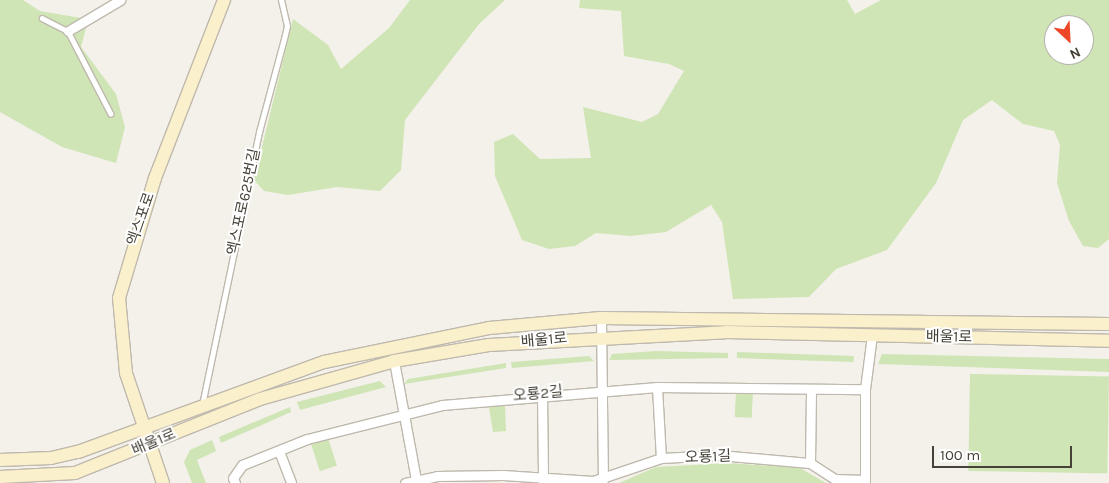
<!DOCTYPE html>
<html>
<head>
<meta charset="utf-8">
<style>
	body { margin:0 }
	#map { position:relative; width:1109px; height:483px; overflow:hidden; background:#f4f1ea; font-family:Karla,"Noto Sans KR",sans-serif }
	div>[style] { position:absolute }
	.green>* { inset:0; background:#cfe5b5; transform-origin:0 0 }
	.roads { filter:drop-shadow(1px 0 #bfb9ad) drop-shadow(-1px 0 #bfb9ad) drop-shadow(0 1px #bfb9ad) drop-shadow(0 -1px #bfb9ad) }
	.service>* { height:4.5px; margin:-2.25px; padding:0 2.25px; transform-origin:2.25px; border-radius:2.25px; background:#fff }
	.minor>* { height:9px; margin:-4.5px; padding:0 4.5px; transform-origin:4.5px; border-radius:4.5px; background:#fff }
	.secondary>* { height:12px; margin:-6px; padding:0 6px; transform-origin:6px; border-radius:6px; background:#fbf0cc }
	span { translate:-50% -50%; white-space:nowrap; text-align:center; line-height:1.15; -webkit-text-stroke:4px #fff; paint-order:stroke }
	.street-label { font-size:15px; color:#474238 }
	.north { position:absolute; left:1044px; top:15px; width:50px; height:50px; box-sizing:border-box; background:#fff; border:1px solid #b5b3af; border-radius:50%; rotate:155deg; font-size:14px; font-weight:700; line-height:20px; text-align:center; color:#474238 }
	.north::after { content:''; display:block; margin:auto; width:18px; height:22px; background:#ed4727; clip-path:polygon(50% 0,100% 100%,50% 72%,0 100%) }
	.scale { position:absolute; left:932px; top:446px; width:140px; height:22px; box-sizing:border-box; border:2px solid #474238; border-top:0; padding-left:6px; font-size:15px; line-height:18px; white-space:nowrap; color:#474238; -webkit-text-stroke:4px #fff; paint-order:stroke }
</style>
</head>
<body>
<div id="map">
	<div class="green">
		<div style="clip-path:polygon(0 0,23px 0,40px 11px,81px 18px,86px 28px,81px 47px,116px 94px,125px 127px,116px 163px,62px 147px,0 112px)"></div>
		<div style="clip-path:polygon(410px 0,505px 0,479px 24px,405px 120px,401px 170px,380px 191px,337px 187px,288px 195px,264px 191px,254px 180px,293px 19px,328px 45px,341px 69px,389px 28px)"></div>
		<div style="clip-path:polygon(evenodd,580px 0,847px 0,855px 14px,881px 0,1109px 0,1109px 239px,1098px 248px,1083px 246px,1069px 221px,1057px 183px,1060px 145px,1054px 131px,1023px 124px,992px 100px,963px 120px,936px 183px,887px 250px,836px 269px,809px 297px,733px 299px,722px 222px,711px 205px,666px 232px,631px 236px,596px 233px,575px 246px,549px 249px,522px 240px,495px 176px,494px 142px,513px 134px,540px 159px,591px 158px,583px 107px,642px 122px,658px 114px,684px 71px,669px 64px,624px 56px,621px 11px,579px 8px,580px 0,1054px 25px,1084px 25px,1084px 55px,1054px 55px,1054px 25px)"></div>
		<div style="clip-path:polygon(656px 351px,728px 353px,728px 358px,609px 360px,612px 354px)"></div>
		<div style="left:737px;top:352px;width:117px;height:6px;rotate:2deg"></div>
		<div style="clip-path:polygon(882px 354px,1109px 359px,1109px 372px,878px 364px)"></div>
		<div style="clip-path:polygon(589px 356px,594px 361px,512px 368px,511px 362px)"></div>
		<div style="clip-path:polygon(506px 363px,506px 368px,404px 384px,408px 379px)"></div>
		<div style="left:970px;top:374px;width:139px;height:97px;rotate:1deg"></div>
		<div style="clip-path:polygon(380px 381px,386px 387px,300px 410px,297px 402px)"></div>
		<div style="left:736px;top:392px;width:17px;height:25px;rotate:3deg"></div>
		<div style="clip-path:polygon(505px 405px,506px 431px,493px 432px,489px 407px)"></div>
		<div style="clip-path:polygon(290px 407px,291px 412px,221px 443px,219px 437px)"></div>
		<div style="left:328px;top:438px;width:29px;height:18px;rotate:72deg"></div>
		<div style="clip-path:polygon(212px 440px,216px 451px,197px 460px,206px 483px,192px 483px,184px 462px,190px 450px)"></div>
		<div style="clip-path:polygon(728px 463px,800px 468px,826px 483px,619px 483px,656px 467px)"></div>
	</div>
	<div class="roads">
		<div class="service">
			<div style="left:42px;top:18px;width:29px;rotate:27deg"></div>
			<div style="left:68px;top:31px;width:93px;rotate:62.6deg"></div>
			<div style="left:202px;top:405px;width:279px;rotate:-78.2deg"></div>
			<div style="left:259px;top:132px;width:96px;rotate:-75deg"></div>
			<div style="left:284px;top:39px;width:13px;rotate:-77deg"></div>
			<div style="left:287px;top:26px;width:27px;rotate:-103deg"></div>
		</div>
		<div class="minor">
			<div style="left:68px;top:31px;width:61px;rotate:-30.8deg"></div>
			<div style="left:601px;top:318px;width:162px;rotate:89.3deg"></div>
			<div style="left:394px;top:361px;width:121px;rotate:79.5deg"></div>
			<div style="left:657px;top:387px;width:71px;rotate:86.8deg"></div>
			<div style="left:542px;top:393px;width:88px;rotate:89.3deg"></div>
			<div style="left:279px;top:451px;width:34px;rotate:69deg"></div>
			<div style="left:810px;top:463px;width:74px;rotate:-89.2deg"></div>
			<div style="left:235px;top:483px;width:5px;rotate:-112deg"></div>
			<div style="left:233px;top:478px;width:16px;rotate:-55deg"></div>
			<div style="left:242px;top:465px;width:70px;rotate:-21.8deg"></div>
			<div style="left:307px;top:439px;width:139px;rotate:-14.1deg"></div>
			<div style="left:442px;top:405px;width:216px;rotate:-4.8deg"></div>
			<div style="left:657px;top:387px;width:208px;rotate:0.6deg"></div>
			<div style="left:405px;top:483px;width:33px;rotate:-12deg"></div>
			<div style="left:437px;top:476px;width:66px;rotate:-0.9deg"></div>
			<div style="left:503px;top:475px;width:90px;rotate:3.8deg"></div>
			<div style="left:593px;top:481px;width:72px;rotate:-18.7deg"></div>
			<div style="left:661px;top:458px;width:58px;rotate:-3deg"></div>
			<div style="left:719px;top:455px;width:91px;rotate:5deg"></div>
			<div style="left:810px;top:463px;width:30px;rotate:33deg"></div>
			<div style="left:835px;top:479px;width:30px;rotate:2deg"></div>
			<div style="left:865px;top:480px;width:91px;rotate:-90deg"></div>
			<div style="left:865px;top:389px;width:54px;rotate:-82.6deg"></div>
		</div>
		<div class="secondary">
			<div style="left:0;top:460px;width:51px;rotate:-2.2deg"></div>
			<div style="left:51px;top:458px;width:28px;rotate:-13deg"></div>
			<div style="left:78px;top:452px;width:262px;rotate:-20.1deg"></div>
			<div style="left:324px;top:362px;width:168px;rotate:-11.6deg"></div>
			<div style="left:489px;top:328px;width:112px;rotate:-5.1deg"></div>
			<div style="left:601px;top:318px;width:508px;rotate:0.68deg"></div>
			<div style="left:0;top:477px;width:75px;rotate:-3.1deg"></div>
			<div style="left:75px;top:473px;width:199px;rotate:-21.8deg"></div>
			<div style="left:260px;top:399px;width:139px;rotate:-15.8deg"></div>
			<div style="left:394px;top:361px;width:96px;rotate:-9.6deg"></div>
			<div style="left:489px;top:345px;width:237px;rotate:-3.1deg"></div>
			<div style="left:726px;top:332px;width:383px;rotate:1.3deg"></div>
			<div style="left:163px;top:483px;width:116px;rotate:-108.6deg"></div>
			<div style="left:126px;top:373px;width:75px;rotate:-95.3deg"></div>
			<div style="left:119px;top:298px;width:125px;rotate:-73.3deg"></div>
			<div style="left:155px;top:178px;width:191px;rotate:-68.8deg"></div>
		</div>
	</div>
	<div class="street-label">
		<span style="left:244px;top:202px;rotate:-78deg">엑스포로625번길</span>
		<span style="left:141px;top:219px;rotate:-71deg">엑스포로</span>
		<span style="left:949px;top:337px;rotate:1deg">배울1로</span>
		<span style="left:544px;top:340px;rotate:-5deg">배울1로</span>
		<span style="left:538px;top:394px;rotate:-5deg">오룡2길</span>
		<span style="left:154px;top:442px;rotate:-23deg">배울1로</span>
		<span style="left:708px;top:457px;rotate:-2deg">오룡1길</span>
	</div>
	<div class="north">N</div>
	<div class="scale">100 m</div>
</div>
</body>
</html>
